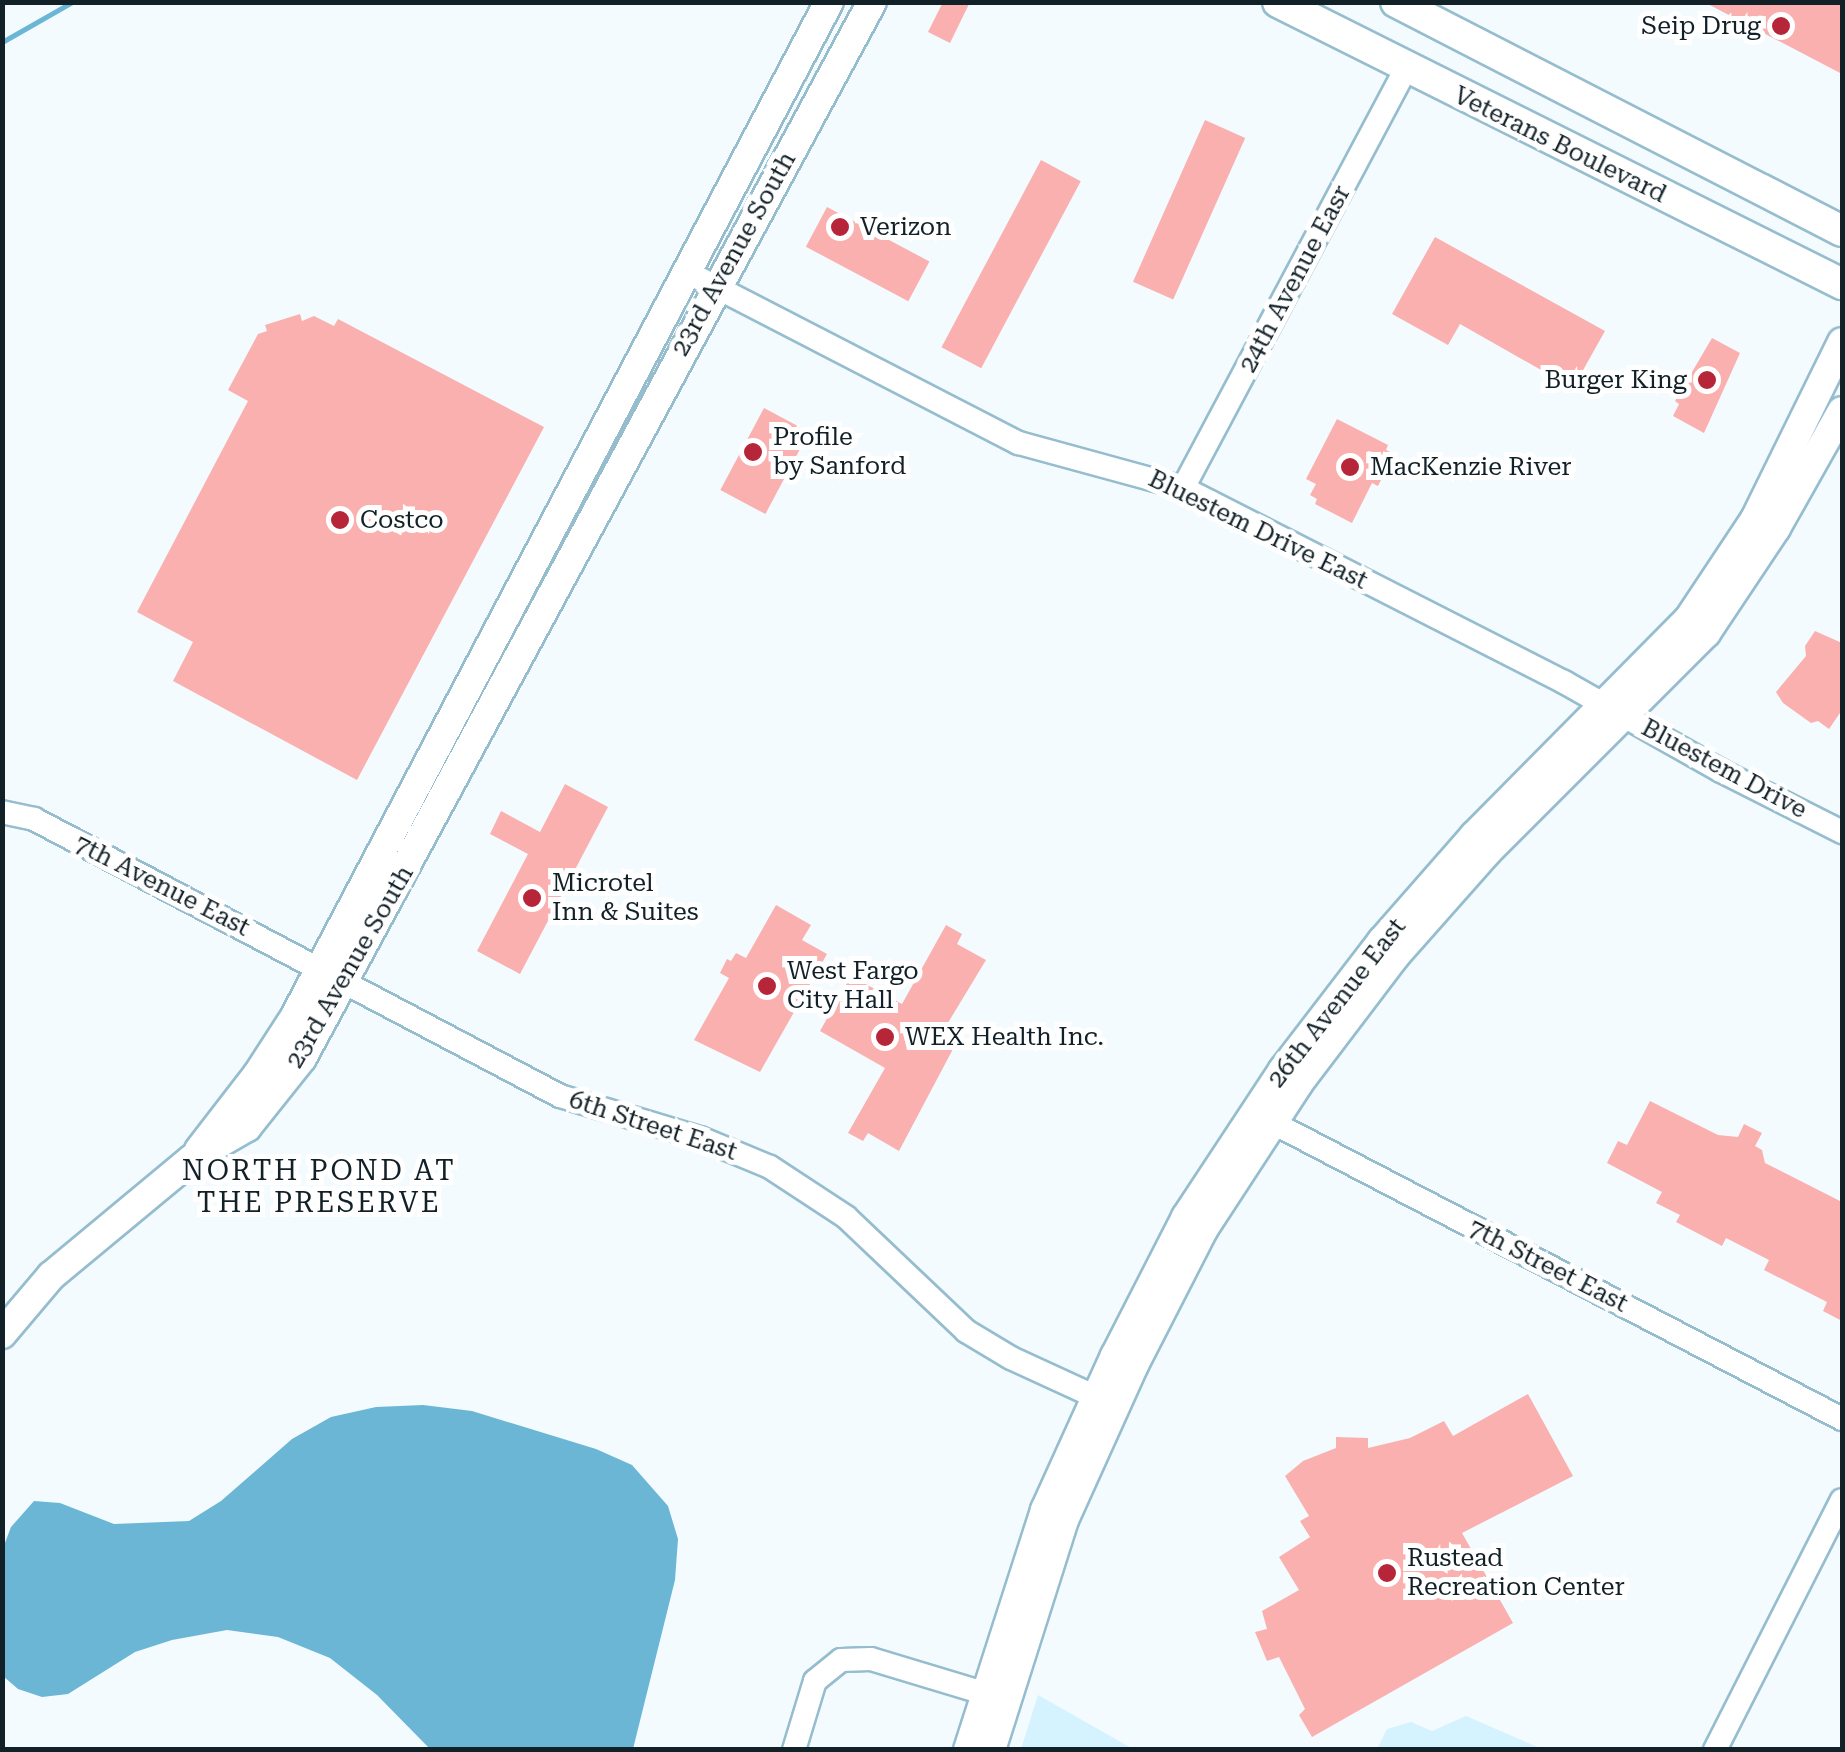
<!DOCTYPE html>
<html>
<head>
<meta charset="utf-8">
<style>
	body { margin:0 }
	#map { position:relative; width:1845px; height:1752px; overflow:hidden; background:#f3fbff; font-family:"Roboto Serif",serif }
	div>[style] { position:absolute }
	.built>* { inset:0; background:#d5f2ff }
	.water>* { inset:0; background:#6bb6d5 }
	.stream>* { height:5px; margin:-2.5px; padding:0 2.5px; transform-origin:2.5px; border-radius:2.5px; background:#6bb6d5 }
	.building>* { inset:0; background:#fab0af; transform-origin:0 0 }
	.roads { filter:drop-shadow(2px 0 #96bdce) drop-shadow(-2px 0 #96bdce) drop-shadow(0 2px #96bdce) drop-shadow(0 -2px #96bdce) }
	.minor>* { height:22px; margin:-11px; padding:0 11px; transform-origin:11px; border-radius:11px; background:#fff }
	.tertiary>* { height:28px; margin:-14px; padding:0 14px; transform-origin:14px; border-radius:14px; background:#fff }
	.secondary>* { height:30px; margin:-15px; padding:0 15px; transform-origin:15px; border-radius:15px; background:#fff }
	.dots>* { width:28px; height:28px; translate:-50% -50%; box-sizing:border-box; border:5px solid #fff; border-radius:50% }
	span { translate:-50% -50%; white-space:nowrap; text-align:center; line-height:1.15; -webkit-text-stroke:10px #fff; paint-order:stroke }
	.poi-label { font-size:25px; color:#122128 }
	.right { translate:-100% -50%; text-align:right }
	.left { translate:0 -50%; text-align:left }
	.street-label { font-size:25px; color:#122128 }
	.neighbourhood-label { font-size:28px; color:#122128; letter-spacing:2.5px }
	.frame { position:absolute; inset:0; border:5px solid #122128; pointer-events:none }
</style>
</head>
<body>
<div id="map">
	<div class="built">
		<div style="clip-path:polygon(1038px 1695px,1133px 1749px,1021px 1749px)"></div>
		<div style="clip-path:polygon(1466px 1716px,1542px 1749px,1377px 1749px,1387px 1729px,1411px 1722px,1432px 1731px)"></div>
	</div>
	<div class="water">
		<div style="clip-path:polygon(423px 1405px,472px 1411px,596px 1449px,632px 1465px,668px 1506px,678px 1539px,675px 1580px,633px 1749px,430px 1749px,377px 1695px,330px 1658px,278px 1637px,227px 1630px,172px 1640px,135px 1652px,68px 1694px,42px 1697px,18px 1689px,3px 1676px,3px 1548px,11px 1527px,34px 1501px,60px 1503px,114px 1524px,189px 1521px,221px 1501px,292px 1439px,331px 1417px,376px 1407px)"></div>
	</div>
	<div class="stream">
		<div style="left:2px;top:42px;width:81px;rotate:-29.7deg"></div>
	</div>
	<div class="building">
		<div style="clip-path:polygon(943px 2px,970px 2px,950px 43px,928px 32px)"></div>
		<div style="clip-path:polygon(1704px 2px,1842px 2px,1842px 74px)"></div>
		<div style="left:1205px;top:120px;width:44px;height:177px;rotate:24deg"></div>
		<div style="left:1041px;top:160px;width:45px;height:212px;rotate:28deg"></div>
		<div style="left:827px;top:207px;width:116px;height:45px;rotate:28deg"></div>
		<div style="clip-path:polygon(1435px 237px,1605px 331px,1573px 388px,1460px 324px,1448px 345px,1392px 314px)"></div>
		<div style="clip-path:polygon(300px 314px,302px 321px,314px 316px,334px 326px,338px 319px,544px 427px,357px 780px,173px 681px,193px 642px,137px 612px,248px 401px,228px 390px,258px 334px,267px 331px,265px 325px)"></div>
		<div style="clip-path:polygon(1712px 338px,1740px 353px,1704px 433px,1673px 416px,1679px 404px,1675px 401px)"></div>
		<div style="left:764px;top:408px;width:51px;height:93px;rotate:28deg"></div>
		<div style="clip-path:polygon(1337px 419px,1388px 445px,1386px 450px,1394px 454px,1378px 486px,1372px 483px,1352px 523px,1315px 504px,1317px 499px,1310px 495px,1316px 484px,1306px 479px)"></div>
		<div style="clip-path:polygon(1815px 631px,1842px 643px,1842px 710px,1829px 729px,1818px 721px,1811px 723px,1783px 703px,1776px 692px,1806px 656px,1805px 646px)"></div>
		<div style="clip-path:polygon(565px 784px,608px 807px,520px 974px,477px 951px,528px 854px,490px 834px,501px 811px,540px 832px)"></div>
		<div style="clip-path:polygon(776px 905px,811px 925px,802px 940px,827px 954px,760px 1072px,694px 1040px,729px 978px,720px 973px,727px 959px,731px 961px,736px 953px,746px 958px)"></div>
		<div style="clip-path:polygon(946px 925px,962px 934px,957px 944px,986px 960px,937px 1041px,953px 1049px,899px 1151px,868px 1133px,863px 1141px,848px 1133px,885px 1068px,820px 1031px,851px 976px,902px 1004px)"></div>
		<div style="clip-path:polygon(1650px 1101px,1718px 1135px,1738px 1137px,1744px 1124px,1762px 1133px,1755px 1146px,1762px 1150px,1765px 1163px,1842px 1202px,1842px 1321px,1823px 1311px,1827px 1302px,1764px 1270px,1769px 1260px,1726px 1238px,1722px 1246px,1676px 1222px,1680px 1215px,1656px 1203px,1662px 1192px,1607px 1163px,1618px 1141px,1627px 1145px)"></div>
		<div style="clip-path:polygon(1528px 1394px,1573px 1476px,1462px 1533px,1513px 1623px,1312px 1737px,1299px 1715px,1305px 1709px,1279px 1657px,1267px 1661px,1255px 1632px,1267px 1629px,1262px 1611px,1299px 1590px,1279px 1557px,1310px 1537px,1300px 1521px,1309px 1516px,1285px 1476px,1303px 1461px,1336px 1448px,1336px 1437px,1368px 1438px,1368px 1448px,1410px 1438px,1444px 1421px,1453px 1436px)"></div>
	</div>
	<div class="roads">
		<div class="minor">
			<div style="left:687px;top:272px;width:373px;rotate:27.3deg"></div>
			<div style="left:1019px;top:443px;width:170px;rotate:15.3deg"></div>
			<div style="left:1183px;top:488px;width:428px;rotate:27deg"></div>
			<div style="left:1564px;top:682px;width:180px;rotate:29.5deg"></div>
			<div style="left:1721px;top:771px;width:136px;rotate:26.8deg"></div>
			<div style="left:1183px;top:488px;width:475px;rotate:-62deg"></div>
			<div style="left:2px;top:812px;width:33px;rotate:12deg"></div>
			<div style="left:34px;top:819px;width:594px;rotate:27.77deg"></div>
			<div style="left:560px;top:1096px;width:146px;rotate:16.7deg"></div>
			<div style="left:700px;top:1138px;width:76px;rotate:22.5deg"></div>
			<div style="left:770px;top:1167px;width:91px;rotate:33.3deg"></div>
			<div style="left:846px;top:1217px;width:166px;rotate:43.5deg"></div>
			<div style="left:966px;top:1331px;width:52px;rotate:31deg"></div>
			<div style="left:1011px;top:1358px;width:94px;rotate:24.6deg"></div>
			<div style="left:1096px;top:1397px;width:14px;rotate:8deg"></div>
			<div style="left:1260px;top:1116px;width:656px;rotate:27.5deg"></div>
			<div style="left:794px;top:1750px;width:72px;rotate:-73.1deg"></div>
			<div style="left:815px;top:1681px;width:33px;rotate:-39deg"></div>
			<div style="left:841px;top:1660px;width:30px;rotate:-2deg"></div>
			<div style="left:871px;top:1659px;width:135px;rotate:16.8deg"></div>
			<div style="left:1715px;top:1750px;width:280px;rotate:-63.1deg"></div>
		</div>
		<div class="tertiary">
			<div style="left:199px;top:1150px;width:95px;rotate:-52.3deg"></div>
			<div style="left:257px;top:1075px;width:68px;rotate:-57deg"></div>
			<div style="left:294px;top:1018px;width:1148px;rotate:-62.23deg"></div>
			<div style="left:2px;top:1334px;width:76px;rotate:-49.8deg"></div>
			<div style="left:51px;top:1276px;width:183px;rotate:-39.7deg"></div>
			<div style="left:192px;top:1159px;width:64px;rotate:-30.2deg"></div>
			<div style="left:247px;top:1127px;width:88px;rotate:-51.4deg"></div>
			<div style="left:302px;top:1058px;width:1200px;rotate:-61.64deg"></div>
			<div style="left:968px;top:1750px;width:252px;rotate:-72.2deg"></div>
			<div style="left:1045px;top:1510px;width:169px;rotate:-65.6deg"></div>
			<div style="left:1115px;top:1356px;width:156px;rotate:-62.9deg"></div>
			<div style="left:1186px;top:1217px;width:176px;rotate:-56.6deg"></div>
			<div style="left:1283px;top:1070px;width:163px;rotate:-52.5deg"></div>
			<div style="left:1382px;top:941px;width:140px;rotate:-48.8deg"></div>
			<div style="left:1474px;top:836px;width:304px;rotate:-45.3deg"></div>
			<div style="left:1688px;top:620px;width:121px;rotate:-56.4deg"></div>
			<div style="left:1755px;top:519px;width:197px;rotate:-63.8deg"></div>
			<div style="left:991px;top:1750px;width:241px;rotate:-72.4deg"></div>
			<div style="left:1064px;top:1520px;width:170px;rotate:-65.7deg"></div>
			<div style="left:1134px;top:1365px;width:152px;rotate:-62.9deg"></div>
			<div style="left:1203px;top:1230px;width:174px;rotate:-56.9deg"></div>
			<div style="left:1298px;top:1084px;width:161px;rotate:-52.8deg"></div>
			<div style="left:1395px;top:956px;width:139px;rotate:-48.5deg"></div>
			<div style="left:1487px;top:852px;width:310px;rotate:-45deg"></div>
			<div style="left:1706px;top:633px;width:126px;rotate:-56.3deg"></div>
			<div style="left:1776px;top:528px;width:134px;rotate:-60.6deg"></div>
		</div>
		<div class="secondary">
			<div style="left:1278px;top:2px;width:631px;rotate:26.57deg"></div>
			<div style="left:1396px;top:2px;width:501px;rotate:27.18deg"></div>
		</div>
	</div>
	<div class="dots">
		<div style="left:1781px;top:26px;background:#b72638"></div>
		<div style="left:840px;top:227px;background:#b72638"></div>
		<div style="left:1707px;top:380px;background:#b72638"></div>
		<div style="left:753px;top:452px;background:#b72638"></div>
		<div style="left:1350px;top:467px;background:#b72638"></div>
		<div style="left:340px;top:520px;background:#b72638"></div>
		<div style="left:532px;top:898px;background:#b72638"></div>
		<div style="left:767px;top:986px;background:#b72638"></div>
		<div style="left:885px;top:1037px;background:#b72638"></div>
		<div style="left:1387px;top:1573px;background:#b72638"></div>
	</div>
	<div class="poi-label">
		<span class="right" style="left:1761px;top:26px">Seip Drug</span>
		<span class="left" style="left:860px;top:227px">Verizon</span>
		<span class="right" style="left:1687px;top:380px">Burger King</span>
		<span class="left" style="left:773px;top:452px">Profile<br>by Sanford</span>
		<span class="left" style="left:1370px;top:467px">MacKenzie River</span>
		<span class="left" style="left:360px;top:520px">Costco</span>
		<span class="left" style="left:552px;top:898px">Microtel<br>Inn &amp; Suites</span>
		<span class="left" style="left:787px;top:986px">West Fargo<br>City Hall</span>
		<span class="left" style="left:905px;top:1037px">WEX Health Inc.</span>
		<span class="left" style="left:1407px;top:1573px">Rustead<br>Recreation Center</span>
	</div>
	<div class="street-label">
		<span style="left:1560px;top:145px;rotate:26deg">Veterans Boulevard</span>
		<span style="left:734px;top:254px;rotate:-61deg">23rd Avenue South</span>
		<span style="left:1295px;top:279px;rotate:-62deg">24th Avenue Easr</span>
		<span style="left:1258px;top:530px;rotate:26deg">Bluestem Drive East</span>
		<span style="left:1724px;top:769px;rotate:28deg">Bluestem Drive</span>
		<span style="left:162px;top:886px;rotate:27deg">7th Avenue East</span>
		<span style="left:350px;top:967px;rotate:-60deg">23rd Avenue South</span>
		<span style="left:1337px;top:1003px;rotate:-52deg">26th Avenue East</span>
		<span style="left:653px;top:1126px;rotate:18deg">6th Street East</span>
		<span style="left:1548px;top:1266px;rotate:27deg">7th Street East</span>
	</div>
	<div class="neighbourhood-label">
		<span style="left:319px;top:1187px">NORTH POND AT<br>THE PRESERVE</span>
	</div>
	<div class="frame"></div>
</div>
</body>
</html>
